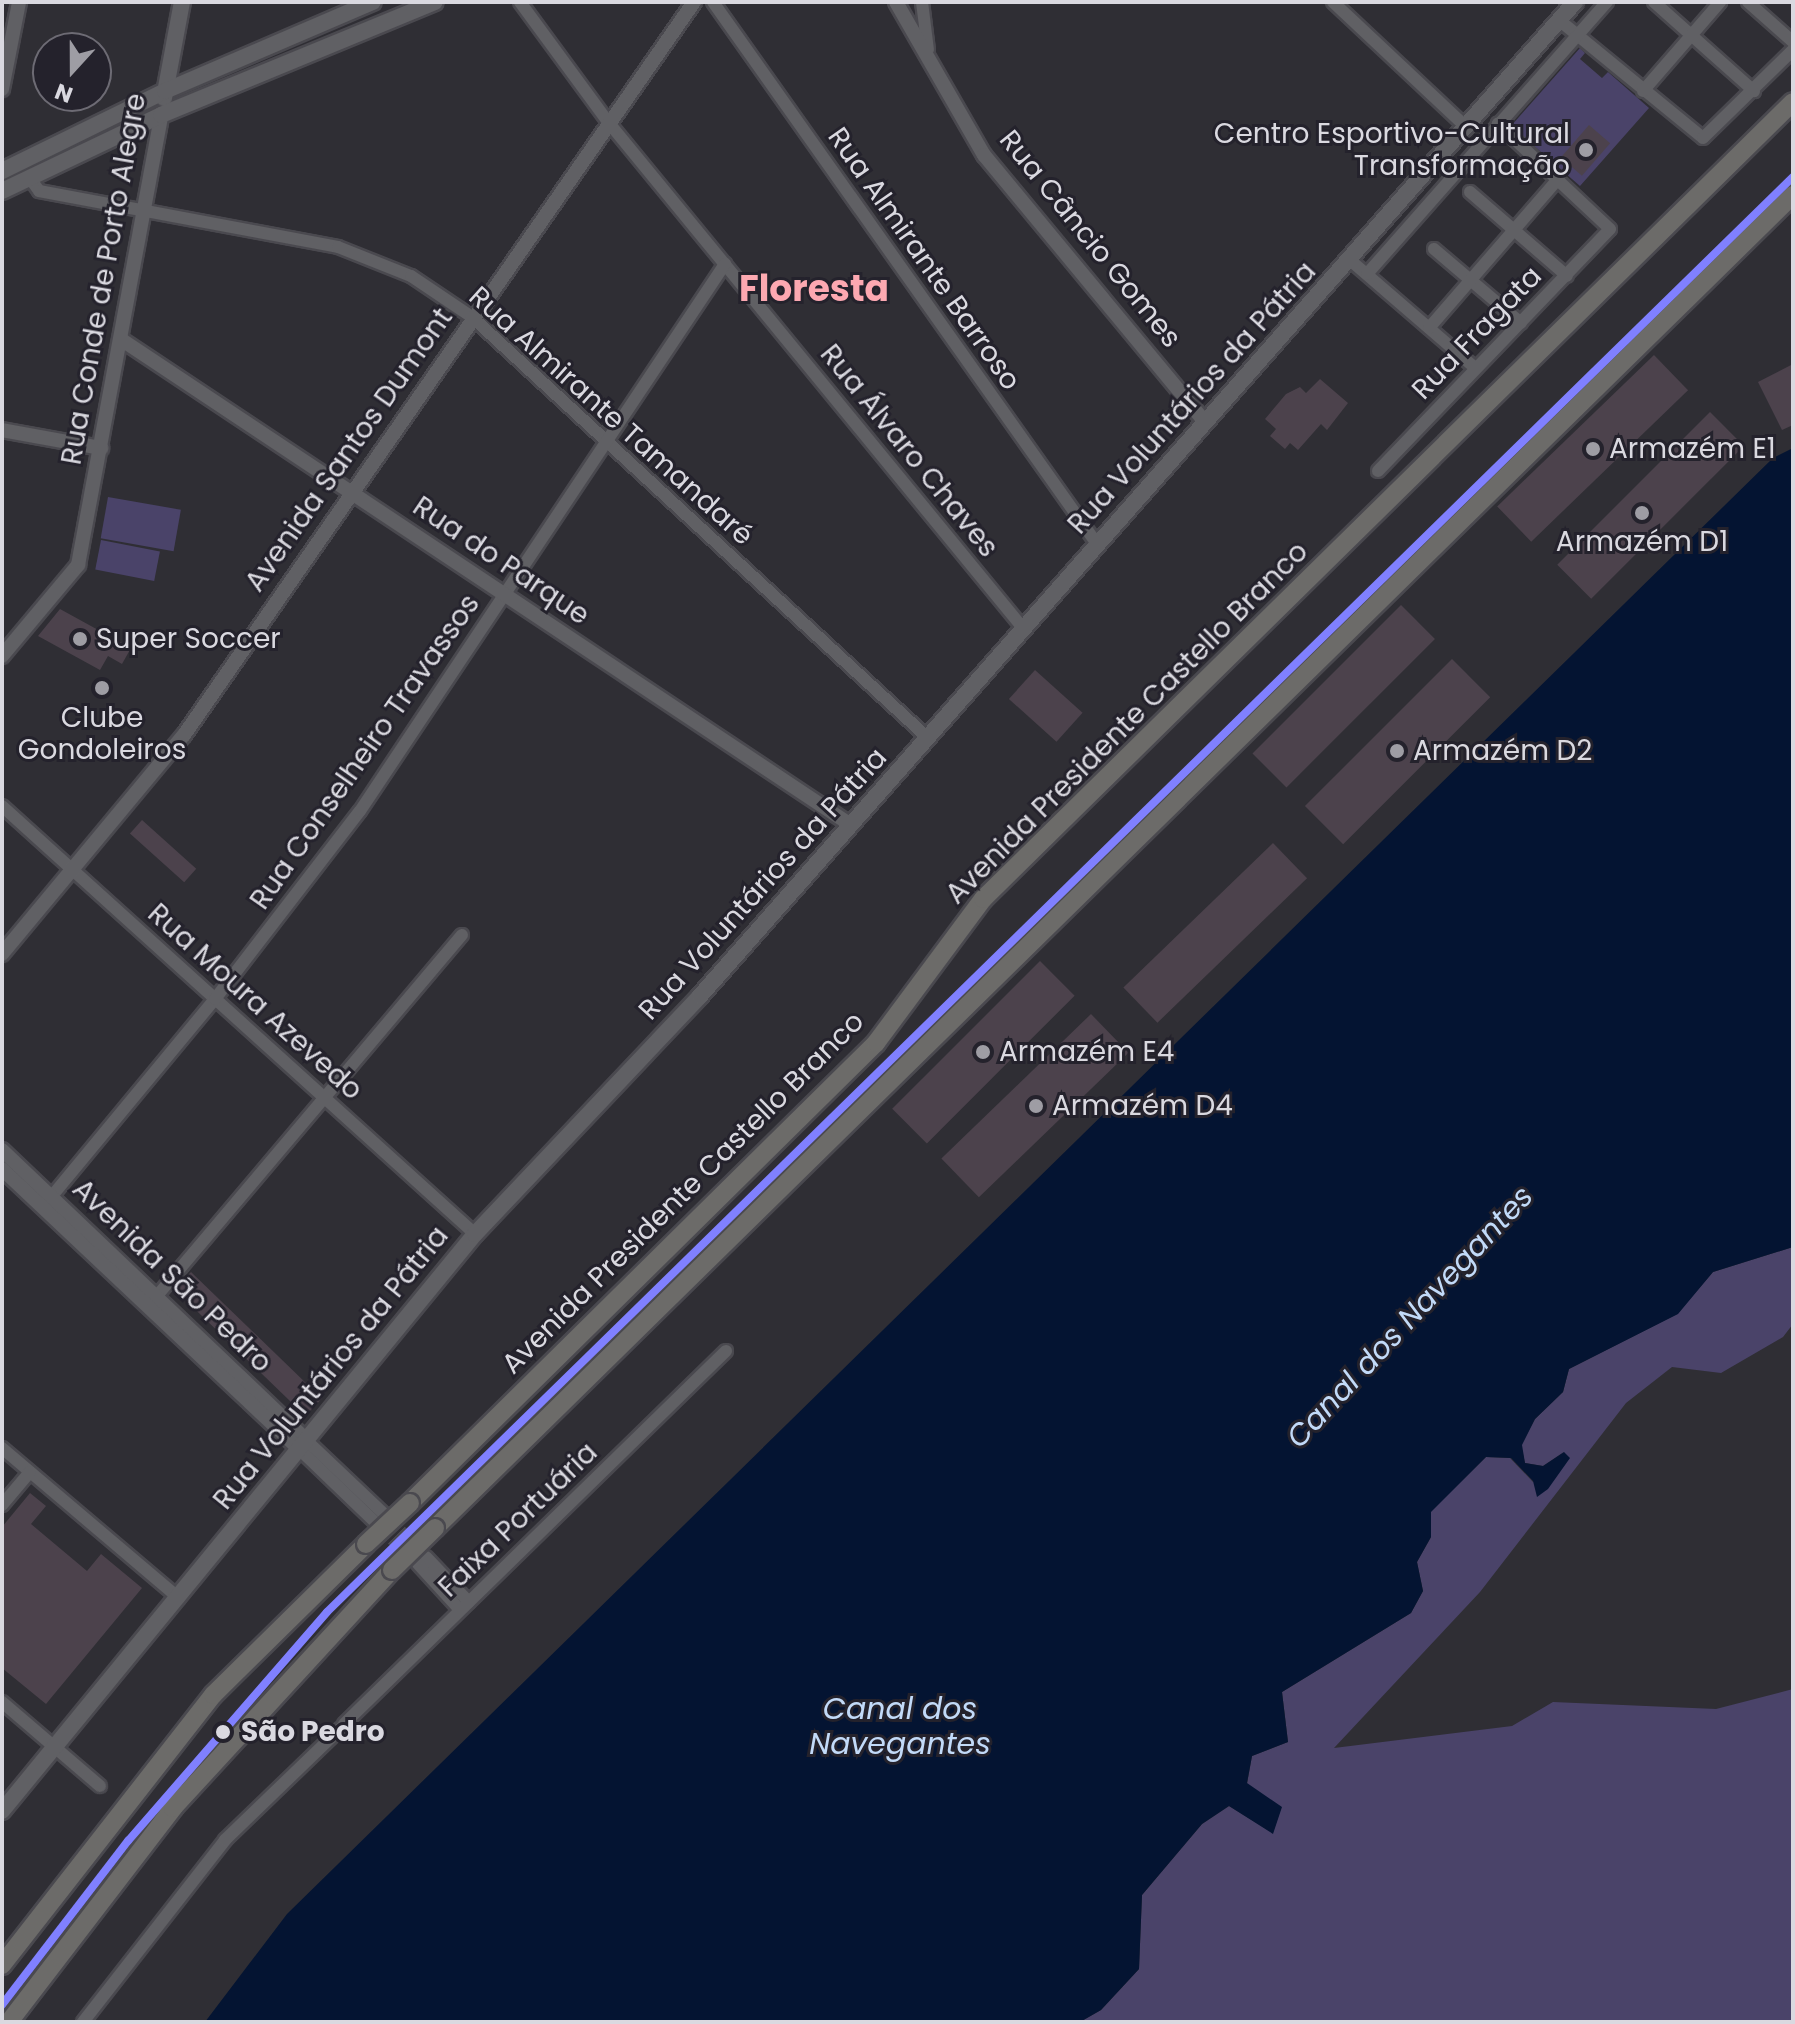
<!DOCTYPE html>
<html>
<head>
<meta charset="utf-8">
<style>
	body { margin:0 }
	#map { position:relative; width:1795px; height:2024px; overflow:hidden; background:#2f2e34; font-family:Poppins,sans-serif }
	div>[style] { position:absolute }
	.green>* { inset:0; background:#4a4369; transform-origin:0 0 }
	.water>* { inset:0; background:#041432 }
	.building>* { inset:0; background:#4c424c; transform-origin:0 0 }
	.minor-tunnel>* { height:12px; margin-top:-6px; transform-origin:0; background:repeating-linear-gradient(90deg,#49484e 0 12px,transparent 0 18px) }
	.roads { filter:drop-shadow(2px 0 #4a494f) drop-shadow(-2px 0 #4a494f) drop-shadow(0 2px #4a494f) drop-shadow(0 -2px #4a494f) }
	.minor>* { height:12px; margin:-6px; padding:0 6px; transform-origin:6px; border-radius:6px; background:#606064 }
	.tertiary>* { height:14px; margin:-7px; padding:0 7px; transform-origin:7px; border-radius:7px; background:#606064 }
	.secondary>* { height:16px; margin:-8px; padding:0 8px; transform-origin:8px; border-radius:8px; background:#606064 }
	.primary>* { height:18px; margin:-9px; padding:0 9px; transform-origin:9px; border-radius:9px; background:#6c6b69 }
	.bridges { filter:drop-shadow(2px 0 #4a494f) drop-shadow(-2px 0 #4a494f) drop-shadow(0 2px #4a494f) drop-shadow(0 -2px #4a494f) }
	.primary-bridge>* { height:18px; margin:-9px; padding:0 9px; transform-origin:9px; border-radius:9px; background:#6c6b69 }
	.metro-1>* { height:8px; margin:-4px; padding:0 4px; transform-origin:4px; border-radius:4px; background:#8080ff }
	.dots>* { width:22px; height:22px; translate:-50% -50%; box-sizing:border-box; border:4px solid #24222c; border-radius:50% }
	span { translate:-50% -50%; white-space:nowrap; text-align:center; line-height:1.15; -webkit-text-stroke:6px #24222c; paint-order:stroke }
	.poi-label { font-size:28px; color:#dad9e0 }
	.right { translate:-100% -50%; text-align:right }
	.left { translate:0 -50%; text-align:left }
	.street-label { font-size:28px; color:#dad9e0 }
	.stop-label { font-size:28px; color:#dad9e0; font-weight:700 }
	.water-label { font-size:30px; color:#c2daf8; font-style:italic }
	.district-label { font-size:36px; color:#fca8b1; font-weight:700 }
	.frame { position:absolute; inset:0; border:4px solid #dad9e0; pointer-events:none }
	.north { position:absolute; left:32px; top:32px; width:80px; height:80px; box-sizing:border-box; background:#24222c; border:2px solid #6d6b74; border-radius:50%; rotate:201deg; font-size:22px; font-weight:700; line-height:32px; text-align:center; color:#dad9e0 }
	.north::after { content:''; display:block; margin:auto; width:28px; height:36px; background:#9e9da4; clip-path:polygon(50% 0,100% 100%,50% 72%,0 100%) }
</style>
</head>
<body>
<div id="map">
	<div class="green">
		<div style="clip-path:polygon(1580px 48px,1585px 53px,1580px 59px,1602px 78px,1608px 72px,1649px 108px,1580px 186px,1511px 126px)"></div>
		<div style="left:108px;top:497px;width:74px;height:42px;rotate:10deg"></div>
		<div style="left:101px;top:540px;width:60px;height:30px;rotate:11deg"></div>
		<div style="clip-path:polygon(1793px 1247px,1793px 1324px,1783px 1337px,1721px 1373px,1672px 1367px,1626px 1403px,1480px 1592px,1334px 1748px,1512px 1726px,1553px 1702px,1716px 1709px,1793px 1689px,1793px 2022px,1080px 2022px,1101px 2010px,1139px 1969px,1142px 1895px,1202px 1824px,1229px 1806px,1273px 1833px,1247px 1784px,1252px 1756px,1288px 1742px,1282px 1692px,1411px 1613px,1423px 1591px,1417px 1562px,1431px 1537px,1430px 1512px,1486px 1457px,1510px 1458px,1533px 1482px,1564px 1452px,1543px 1466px,1525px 1463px,1521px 1445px,1535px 1419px,1563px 1392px,1569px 1369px,1677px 1314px,1713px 1272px)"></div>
	</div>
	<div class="water">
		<div style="clip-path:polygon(1793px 448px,1793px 1247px,1713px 1272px,1678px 1314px,1569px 1369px,1563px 1392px,1535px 1419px,1522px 1445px,1525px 1463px,1543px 1466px,1564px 1452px,1570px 1458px,1548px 1489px,1537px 1497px,1533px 1481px,1511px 1458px,1486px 1457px,1431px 1512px,1431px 1537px,1417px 1562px,1423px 1591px,1411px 1613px,1282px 1692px,1288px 1742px,1252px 1756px,1247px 1783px,1282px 1807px,1273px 1834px,1229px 1806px,1202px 1824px,1142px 1895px,1139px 1969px,1101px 2010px,1080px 2022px,205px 2022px,287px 1914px,1773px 458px)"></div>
	</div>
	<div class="building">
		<div style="left:1589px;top:125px;width:28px;height:43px;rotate:41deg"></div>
		<div style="left:1654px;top:355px;width:49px;height:218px;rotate:46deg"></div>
		<div style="clip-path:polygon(1793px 364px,1793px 425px,1782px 430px,1758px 382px)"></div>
		<div style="clip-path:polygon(1320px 379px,1348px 403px,1327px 430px,1321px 424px,1298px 450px,1290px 443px,1285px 449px,1270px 436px,1276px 429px,1265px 419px,1286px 394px,1300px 387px,1306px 393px)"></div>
		<div style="left:1710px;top:412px;width:48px;height:216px;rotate:45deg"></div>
		<div style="left:1401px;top:605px;width:48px;height:210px;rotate:45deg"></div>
		<div style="clip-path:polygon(60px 609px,131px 648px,122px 664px,108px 656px,100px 670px,38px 636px)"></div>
		<div style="left:1452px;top:659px;width:54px;height:208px;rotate:45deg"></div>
		<div style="left:1035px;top:670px;width:64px;height:39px;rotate:42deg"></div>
		<div style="left:142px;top:820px;width:73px;height:18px;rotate:42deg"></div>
		<div style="left:1273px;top:843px;width:49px;height:208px;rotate:46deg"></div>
		<div style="left:1040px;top:961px;width:49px;height:209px;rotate:45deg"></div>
		<div style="left:1091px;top:1014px;width:54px;height:208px;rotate:46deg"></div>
		<div style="left:191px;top:1272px;width:182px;height:24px;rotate:44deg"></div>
		<div style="clip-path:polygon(30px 1493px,46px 1506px,31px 1524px,87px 1571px,101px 1554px,142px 1588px,46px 1704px,2px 1668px,2px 1527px)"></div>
	</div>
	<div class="minor-tunnel">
		<div style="left:388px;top:1518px;width:46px;rotate:45.9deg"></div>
		<div style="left:379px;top:1527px;width:45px;rotate:43.2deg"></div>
	</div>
	<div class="roads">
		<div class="minor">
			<div style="left:520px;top:2px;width:150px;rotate:53.7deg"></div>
			<div style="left:609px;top:123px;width:653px;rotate:50.66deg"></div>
			<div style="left:713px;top:2px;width:664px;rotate:54.68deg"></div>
			<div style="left:922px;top:2px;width:48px;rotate:82.9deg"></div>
			<div style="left:1333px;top:2px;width:183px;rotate:43.2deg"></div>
			<div style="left:1654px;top:2px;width:134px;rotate:41.7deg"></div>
			<div style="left:1748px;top:2px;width:60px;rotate:41.6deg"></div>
			<div style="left:1559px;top:20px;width:186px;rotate:39.3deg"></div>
			<div style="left:1703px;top:138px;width:126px;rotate:-44.4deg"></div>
			<div style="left:1643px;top:91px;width:118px;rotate:-49.1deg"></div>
			<div style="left:29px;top:177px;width:17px;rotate:54deg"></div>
			<div style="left:39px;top:191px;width:304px;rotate:10.6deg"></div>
			<div style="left:338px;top:247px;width:79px;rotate:21.7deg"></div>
			<div style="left:411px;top:276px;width:73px;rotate:33.9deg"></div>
			<div style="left:472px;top:317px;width:622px;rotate:42.72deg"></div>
			<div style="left:1470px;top:192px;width:128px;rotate:40.9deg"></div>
			<div style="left:1434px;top:249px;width:114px;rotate:40.4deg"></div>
			<div style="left:1350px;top:260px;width:165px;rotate:40.8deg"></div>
			<div style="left:1367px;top:274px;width:363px;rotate:-48.6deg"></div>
			<div style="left:1429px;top:328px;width:198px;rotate:-49.1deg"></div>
			<div style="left:1378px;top:471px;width:335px;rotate:-46.2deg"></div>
			<div style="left:1610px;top:229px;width:154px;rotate:-136.8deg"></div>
			<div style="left:2px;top:806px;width:638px;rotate:42.14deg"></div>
			<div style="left:47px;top:1202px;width:264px;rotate:-50.4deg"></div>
			<div style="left:215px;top:999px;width:237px;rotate:-52.4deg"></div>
			<div style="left:360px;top:811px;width:658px;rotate:-56.29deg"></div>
			<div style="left:156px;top:1297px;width:474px;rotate:-49.8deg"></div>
			<div style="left:305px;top:1439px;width:112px;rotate:43.5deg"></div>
			<div style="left:2px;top:1448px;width:232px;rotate:40.3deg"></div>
			<div style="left:298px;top:1448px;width:110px;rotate:43.9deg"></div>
			<div style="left:2px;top:1505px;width:43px;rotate:-49.7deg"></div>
			<div style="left:426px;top:1557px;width:62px;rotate:46.3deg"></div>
			<div style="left:418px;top:1564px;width:62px;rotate:47.6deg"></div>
			<div style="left:2px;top:1702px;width:129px;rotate:40.6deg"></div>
			<div style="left:344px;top:1724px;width:534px;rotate:-44.32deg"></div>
			<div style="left:83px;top:2022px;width:231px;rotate:-52deg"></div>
			<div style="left:225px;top:1840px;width:161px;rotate:-44deg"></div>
		</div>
		<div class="tertiary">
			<div style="left:896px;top:2px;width:177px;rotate:60.1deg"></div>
			<div style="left:984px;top:155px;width:345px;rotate:50.4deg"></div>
			<div style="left:2px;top:89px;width:89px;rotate:-78.9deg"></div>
			<div style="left:122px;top:340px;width:876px;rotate:33.64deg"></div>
			<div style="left:2px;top:430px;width:101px;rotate:10.3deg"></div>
			<div style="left:2px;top:656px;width:119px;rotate:-50.1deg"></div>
			<div style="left:78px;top:565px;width:458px;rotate:-79.5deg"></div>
			<div style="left:2px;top:954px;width:285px;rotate:-50.3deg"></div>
			<div style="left:184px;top:735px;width:893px;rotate:-55.17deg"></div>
			<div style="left:2px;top:1150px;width:419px;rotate:43.6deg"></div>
			<div style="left:2px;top:1169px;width:407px;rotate:43.3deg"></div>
		</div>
		<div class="secondary">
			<div style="left:164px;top:98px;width:98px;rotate:-79.4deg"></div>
			<div style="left:2px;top:171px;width:182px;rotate:-26.1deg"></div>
			<div style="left:165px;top:91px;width:226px;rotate:-23.2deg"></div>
			<div style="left:2px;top:191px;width:176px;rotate:-25.5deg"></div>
			<div style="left:161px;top:115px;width:296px;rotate:-22.4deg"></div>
			<div style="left:2px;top:1811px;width:746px;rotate:-50.66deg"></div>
			<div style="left:475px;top:1234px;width:328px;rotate:-46.6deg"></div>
			<div style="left:700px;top:996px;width:1324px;rotate:-48.64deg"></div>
		</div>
		<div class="primary">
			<div style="left:410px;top:1503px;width:655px;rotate:-44.63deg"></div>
			<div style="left:876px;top:1043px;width:179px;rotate:-53.4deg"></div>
			<div style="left:983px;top:899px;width:1136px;rotate:-44.54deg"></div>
			<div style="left:435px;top:1528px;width:1903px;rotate:-44.47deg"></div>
			<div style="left:2px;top:1965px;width:343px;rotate:-52deg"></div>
			<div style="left:213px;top:1695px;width:215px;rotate:-44.6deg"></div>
			<div style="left:9px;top:2022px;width:270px;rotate:-52.5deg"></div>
			<div style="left:173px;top:1808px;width:323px;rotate:-47.4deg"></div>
		</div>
	</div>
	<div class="bridges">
		<div class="primary-bridge">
			<div style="left:366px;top:1544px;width:60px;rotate:-43deg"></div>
			<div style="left:392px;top:1570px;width:60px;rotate:-44.3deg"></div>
		</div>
	</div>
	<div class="metro-1">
		<div style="left:2px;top:2005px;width:207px;rotate:-52.5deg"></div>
		<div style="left:128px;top:1841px;width:303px;rotate:-49deg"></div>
		<div style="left:327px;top:1612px;width:2051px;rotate:-44.39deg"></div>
	</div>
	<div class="dots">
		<div style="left:1586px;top:150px;background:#9e9da4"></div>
		<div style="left:1593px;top:449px;background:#9e9da4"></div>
		<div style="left:1642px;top:513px;background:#9e9da4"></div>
		<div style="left:80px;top:639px;background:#9e9da4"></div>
		<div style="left:102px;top:688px;background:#9e9da4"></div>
		<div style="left:1397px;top:751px;background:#9e9da4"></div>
		<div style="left:983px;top:1052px;background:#9e9da4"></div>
		<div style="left:1036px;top:1106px;background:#9e9da4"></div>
		<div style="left:223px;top:1732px;background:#dad9e0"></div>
	</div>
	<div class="poi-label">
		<span class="right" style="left:1570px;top:150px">Centro Esportivo-Cultural<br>Transformação</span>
		<span class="left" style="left:1609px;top:449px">Armazém E1</span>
		<span style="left:1642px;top:542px">Armazém D1</span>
		<span class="left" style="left:96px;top:639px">Super Soccer</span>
		<span style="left:102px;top:734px">Clube<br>Gondoleiros</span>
		<span class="left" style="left:1413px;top:751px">Armazém D2</span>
		<span class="left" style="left:999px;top:1052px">Armazém E4</span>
		<span class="left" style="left:1052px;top:1106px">Armazém D4</span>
	</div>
	<div class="street-label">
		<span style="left:1090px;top:239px;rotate:51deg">Rua Câncio Gomes</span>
		<span style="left:924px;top:259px;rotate:55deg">Rua Almirante Barroso</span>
		<span style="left:104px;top:279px;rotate:-80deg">Rua Conde de Porto Alegre</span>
		<span style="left:1477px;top:333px;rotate:-46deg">Rua Fragata</span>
		<span style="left:1192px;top:398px;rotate:-48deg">Rua Voluntários da Pátria</span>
		<span style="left:611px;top:416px;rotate:42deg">Rua Almirante Tamandaré</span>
		<span style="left:349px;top:450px;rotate:-55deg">Avenida Santos Dumont</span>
		<span style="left:909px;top:451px;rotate:51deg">Rua Álvaro Chaves</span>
		<span style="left:501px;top:561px;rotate:34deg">Rua do Parque</span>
		<span style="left:1127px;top:723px;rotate:-45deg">Avenida Presidente Castello Branco</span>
		<span style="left:365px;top:752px;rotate:-55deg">Rua Conselheiro Travassos</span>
		<span style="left:763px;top:884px;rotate:-48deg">Rua Voluntários da Pátria</span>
		<span style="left:255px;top:1002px;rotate:42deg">Rua Moura Azevedo</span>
		<span style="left:683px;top:1193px;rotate:-45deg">Avenida Presidente Castello Branco</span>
		<span style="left:172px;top:1276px;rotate:44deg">Avenida São Pedro</span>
		<span style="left:331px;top:1368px;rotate:-51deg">Rua Voluntários da Pátria</span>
		<span style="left:518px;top:1520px;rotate:-44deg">Faixa Portuária</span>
	</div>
	<div class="stop-label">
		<span class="left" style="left:241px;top:1732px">São Pedro</span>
	</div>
	<div class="water-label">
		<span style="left:1410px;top:1317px;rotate:-47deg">Canal dos Navegantes</span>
		<span style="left:900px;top:1726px">Canal dos<br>Navegantes</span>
	</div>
	<div class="district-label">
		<span style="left:814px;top:289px">Floresta</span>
	</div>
	<div class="frame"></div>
	<div class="north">N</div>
</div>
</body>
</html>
